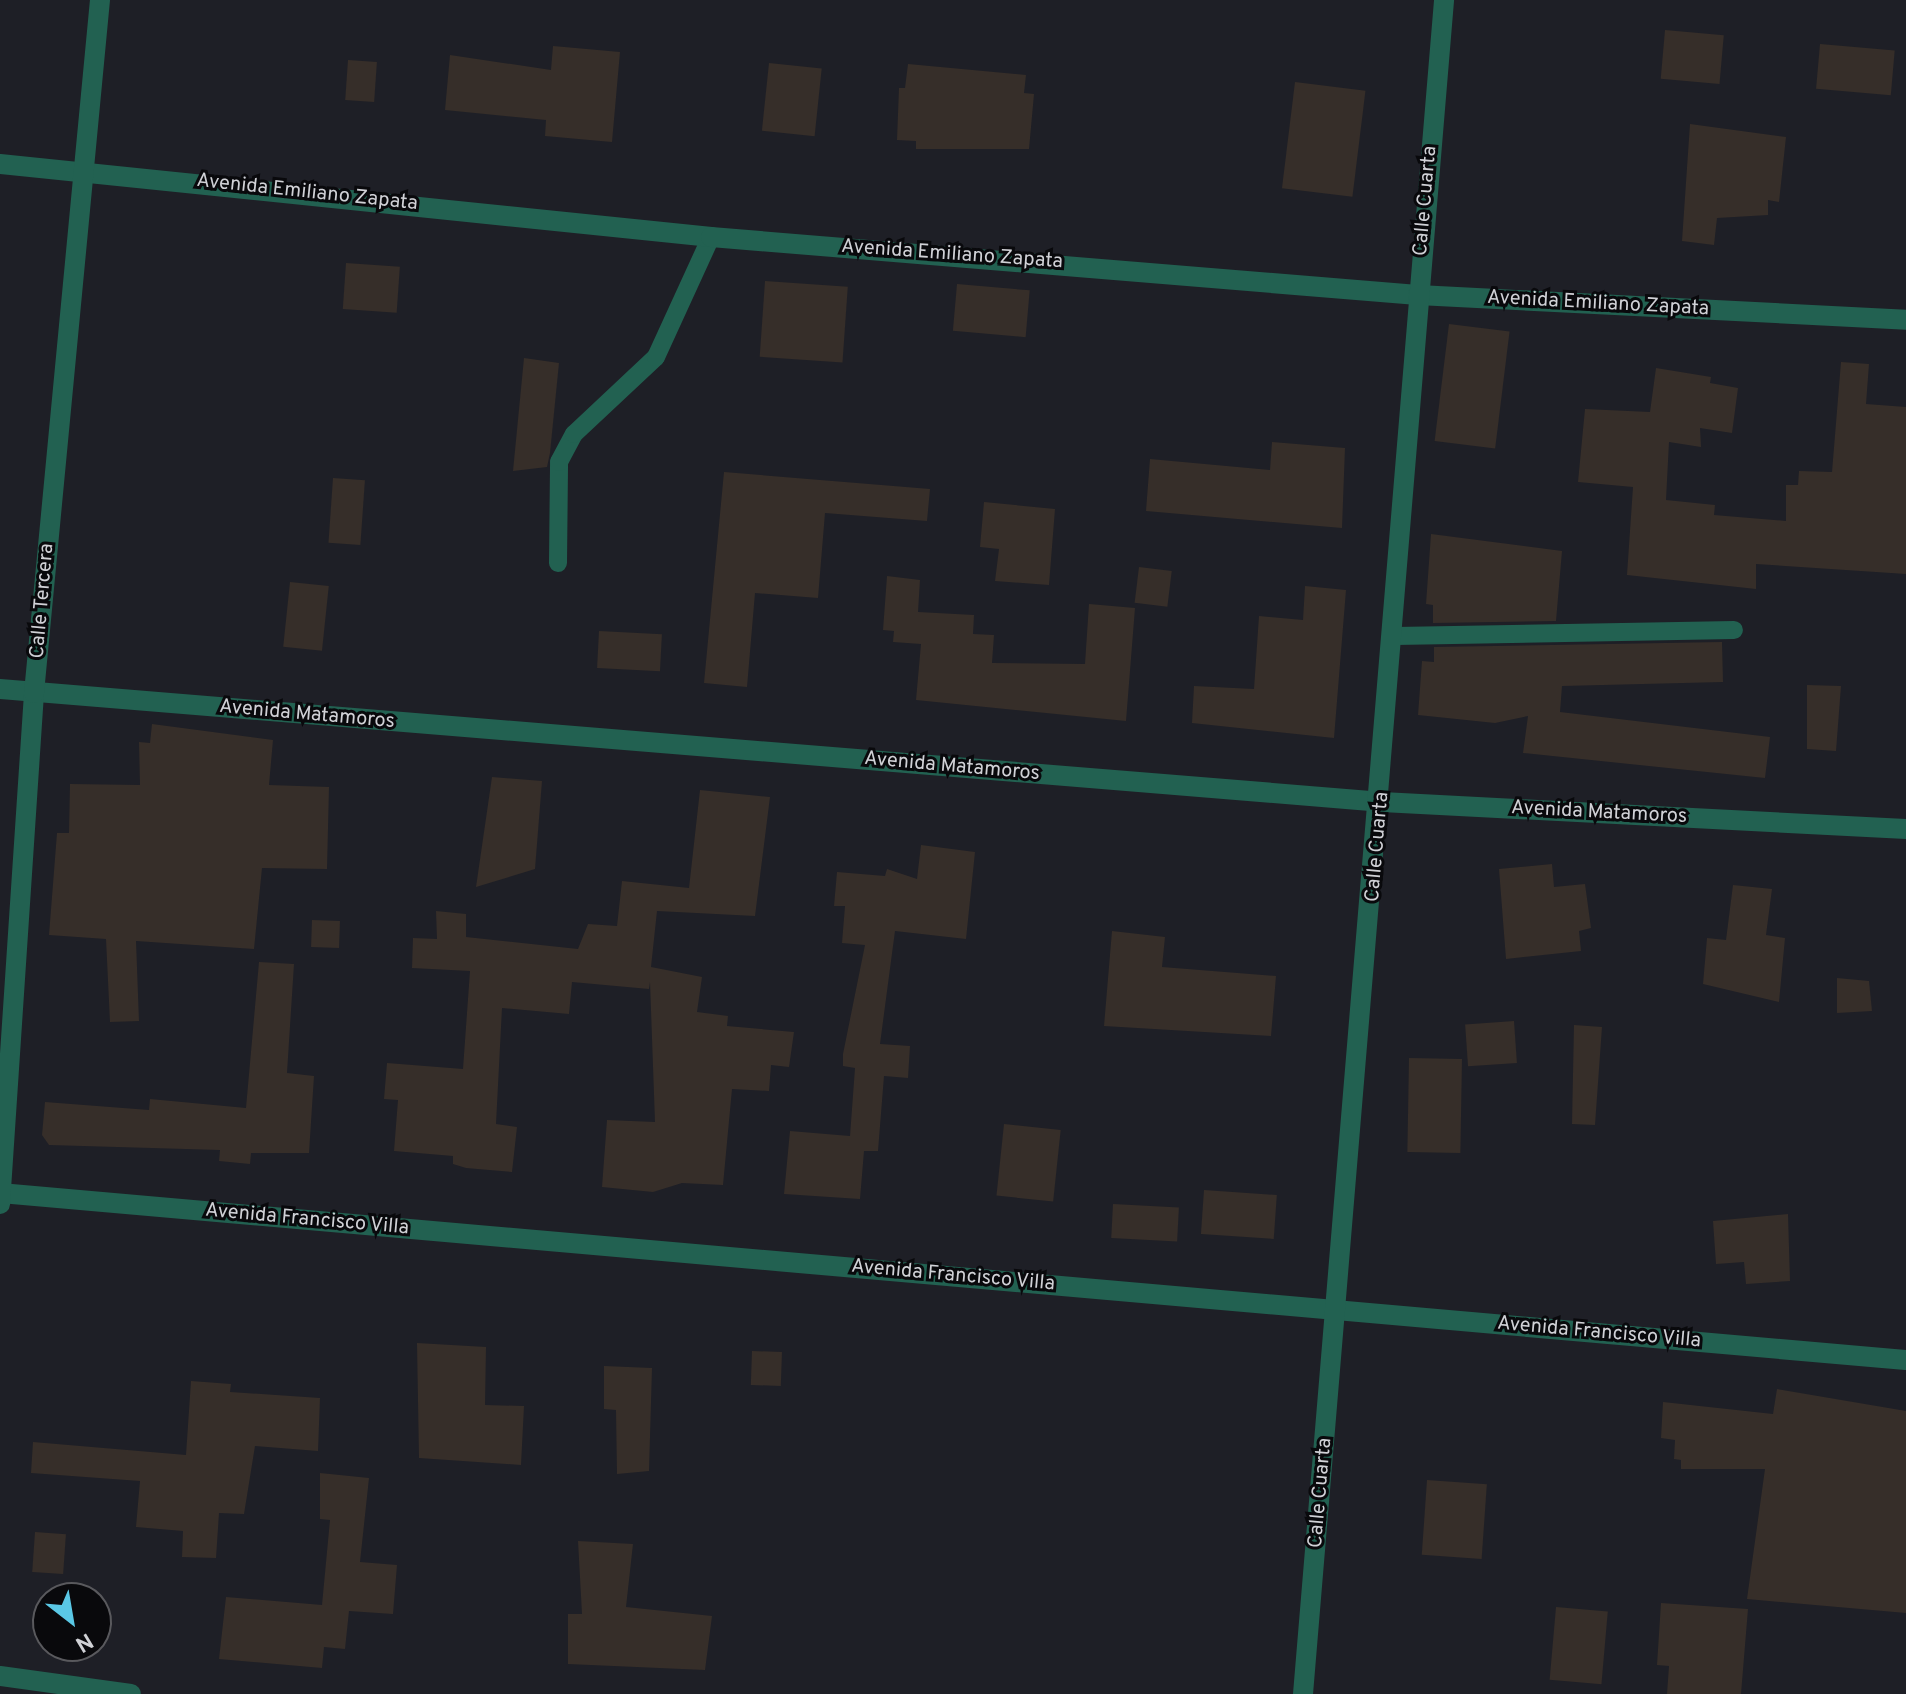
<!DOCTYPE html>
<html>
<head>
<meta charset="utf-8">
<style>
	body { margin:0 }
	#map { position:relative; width:1906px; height:1694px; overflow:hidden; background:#1e1f26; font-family:Overpass,sans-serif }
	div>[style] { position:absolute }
	.building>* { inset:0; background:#362e29; transform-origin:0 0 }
	.service>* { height:18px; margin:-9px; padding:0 9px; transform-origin:9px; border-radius:9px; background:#226151 }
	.minor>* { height:20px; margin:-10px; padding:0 10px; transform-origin:10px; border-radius:10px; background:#226151 }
	.tertiary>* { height:20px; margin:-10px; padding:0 10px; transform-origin:10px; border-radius:10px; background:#226151 }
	span { translate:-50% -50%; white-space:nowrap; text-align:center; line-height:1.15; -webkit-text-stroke:6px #09090c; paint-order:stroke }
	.street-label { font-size:20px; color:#d0d1d6 }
	.north { position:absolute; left:32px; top:1582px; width:80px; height:80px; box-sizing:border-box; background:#09090c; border:2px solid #59595d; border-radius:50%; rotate:149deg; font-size:22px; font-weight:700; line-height:32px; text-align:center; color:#d0d1d6 }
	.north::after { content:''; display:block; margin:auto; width:28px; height:36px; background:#5ac8e6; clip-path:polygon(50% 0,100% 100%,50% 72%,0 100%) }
</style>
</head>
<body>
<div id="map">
	<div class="building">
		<div style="left:1665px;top:30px;width:59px;height:49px;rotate:5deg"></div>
		<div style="left:1820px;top:44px;width:75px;height:45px;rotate:5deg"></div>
		<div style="clip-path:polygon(553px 46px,620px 52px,612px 142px,545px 136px,546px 120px,445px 110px,450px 55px,551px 70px)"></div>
		<div style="left:348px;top:60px;width:29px;height:40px;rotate:4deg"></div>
		<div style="left:769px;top:63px;width:53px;height:68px;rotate:6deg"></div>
		<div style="clip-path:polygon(908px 64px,1026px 75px,1024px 93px,1034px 94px,1029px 149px,916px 149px,916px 141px,897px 140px,899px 88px,905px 88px)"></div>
		<div style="left:1295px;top:82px;width:71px;height:107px;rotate:7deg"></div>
		<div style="clip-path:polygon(1690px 124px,1786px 137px,1779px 202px,1768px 200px,1768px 215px,1717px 218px,1714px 245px,1682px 241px)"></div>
		<div style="left:346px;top:263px;width:54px;height:46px;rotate:4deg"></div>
		<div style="left:765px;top:281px;width:83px;height:76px;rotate:4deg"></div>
		<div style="left:957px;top:284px;width:73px;height:47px;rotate:5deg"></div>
		<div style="left:1449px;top:324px;width:61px;height:118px;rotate:7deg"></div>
		<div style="clip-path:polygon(524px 358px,559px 363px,550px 453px,547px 467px,513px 471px)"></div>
		<div style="clip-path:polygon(1841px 362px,1869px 364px,1866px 404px,1906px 407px,1906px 574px,1756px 564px,1756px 589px,1627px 575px,1633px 487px,1578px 482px,1585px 409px,1650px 412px,1656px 368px,1711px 377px,1710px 383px,1738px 388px,1732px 433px,1700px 428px,1701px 447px,1669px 442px,1666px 500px,1715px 505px,1714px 515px,1786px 521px,1786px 485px,1798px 485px,1799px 471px,1832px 472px)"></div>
		<div style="clip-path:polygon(1272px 442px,1345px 448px,1342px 528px,1146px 511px,1150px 459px,1270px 470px)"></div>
		<div style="clip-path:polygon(724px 472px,930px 489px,927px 521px,825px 513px,818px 598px,755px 593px,747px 687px,704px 683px)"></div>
		<div style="left:333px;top:478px;width:32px;height:65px;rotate:4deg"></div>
		<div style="clip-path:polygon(984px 502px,1055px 509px,1049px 585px,995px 581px,999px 549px,980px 547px)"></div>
		<div style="clip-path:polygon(1431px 534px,1562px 551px,1556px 621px,1433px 623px,1433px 605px,1426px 604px)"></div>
		<div style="left:1139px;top:567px;width:33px;height:36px;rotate:7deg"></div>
		<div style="clip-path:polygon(887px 576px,920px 580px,918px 612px,974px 615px,973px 634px,994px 635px,992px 663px,1085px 664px,1089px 604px,1135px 608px,1126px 721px,916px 700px,921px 644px,893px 642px,894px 631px,883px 630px)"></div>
		<div style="left:290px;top:582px;width:39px;height:65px;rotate:6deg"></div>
		<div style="clip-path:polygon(1305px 586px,1346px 590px,1334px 738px,1192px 723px,1194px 686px,1254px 689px,1259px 616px,1303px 620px)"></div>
		<div style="left:599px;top:631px;width:63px;height:37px;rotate:3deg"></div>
		<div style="clip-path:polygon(1722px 642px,1723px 682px,1562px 686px,1560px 712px,1770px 737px,1765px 778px,1523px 753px,1528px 716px,1495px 723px,1418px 715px,1422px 661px,1434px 662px,1434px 647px)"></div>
		<div style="clip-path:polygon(1807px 685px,1841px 686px,1836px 751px,1807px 749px)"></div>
		<div style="clip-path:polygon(152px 724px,273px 740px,269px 785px,329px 787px,327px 869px,262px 868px,254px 949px,136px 941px,139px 1021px,110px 1022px,106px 939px,49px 935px,57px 833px,69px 833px,70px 784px,140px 785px,139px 742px,150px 743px)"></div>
		<div style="clip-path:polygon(492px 777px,542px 781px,535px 869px,476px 887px)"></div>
		<div style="clip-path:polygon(700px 790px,770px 797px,755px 916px,657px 911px,651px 967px,702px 977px,697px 1012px,728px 1016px,727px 1026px,794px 1032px,789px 1067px,771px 1065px,769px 1091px,732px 1089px,723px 1185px,682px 1183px,653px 1192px,602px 1187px,607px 1120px,655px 1122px,650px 982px,649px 989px,572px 982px,569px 1014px,502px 1008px,496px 1124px,517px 1127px,512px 1172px,466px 1168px,453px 1164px,453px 1156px,394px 1151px,398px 1100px,384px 1099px,387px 1063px,463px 1069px,470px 971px,412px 968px,413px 938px,437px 939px,436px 911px,466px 914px,466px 937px,578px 949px,588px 924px,617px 926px,622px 881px,689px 888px)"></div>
		<div style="clip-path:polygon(921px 845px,975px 852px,966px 939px,895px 931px,880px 1044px,910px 1046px,908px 1078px,884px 1076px,878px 1151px,864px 1151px,860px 1199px,784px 1194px,790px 1131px,850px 1136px,855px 1068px,843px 1066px,843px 1054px,865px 945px,842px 943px,845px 906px,834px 906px,837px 872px,885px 876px,887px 869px,917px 879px)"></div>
		<div style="clip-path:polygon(1552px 864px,1554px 887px,1585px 884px,1591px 928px,1579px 931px,1581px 951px,1506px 959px,1499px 869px)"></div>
		<div style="clip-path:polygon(1733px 885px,1772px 889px,1766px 935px,1785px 938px,1779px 1002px,1703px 984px,1707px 938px,1726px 940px)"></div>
		<div style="left:312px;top:920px;width:28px;height:27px;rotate:2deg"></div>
		<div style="clip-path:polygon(1112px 931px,1165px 937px,1162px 967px,1276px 976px,1271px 1036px,1104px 1026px)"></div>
		<div style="clip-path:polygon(259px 962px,294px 964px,287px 1073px,314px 1076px,309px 1153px,251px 1153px,250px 1164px,219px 1161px,220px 1150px,49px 1145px,42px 1135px,45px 1102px,149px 1110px,150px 1099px,246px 1108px)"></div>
		<div style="clip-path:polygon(1837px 978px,1869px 981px,1872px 1011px,1837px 1013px)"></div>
		<div style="left:1514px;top:1021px;width:42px;height:49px;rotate:86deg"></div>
		<div style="clip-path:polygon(1574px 1025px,1602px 1027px,1595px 1125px,1572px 1124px)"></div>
		<div style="left:1409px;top:1058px;width:53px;height:94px;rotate:1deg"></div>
		<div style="left:1004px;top:1124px;width:57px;height:72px;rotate:6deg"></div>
		<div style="left:1204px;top:1190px;width:73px;height:44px;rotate:4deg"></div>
		<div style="left:1113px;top:1204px;width:66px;height:34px;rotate:3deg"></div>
		<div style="clip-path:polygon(1788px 1214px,1790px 1281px,1746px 1284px,1744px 1262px,1716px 1264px,1713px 1221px)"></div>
		<div style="clip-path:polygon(417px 1343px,486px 1347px,485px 1405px,524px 1406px,521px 1465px,419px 1458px)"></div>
		<div style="left:752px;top:1351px;width:30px;height:34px;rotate:2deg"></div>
		<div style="clip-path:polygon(604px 1366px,652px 1368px,649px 1471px,617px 1474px,616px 1410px,604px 1409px)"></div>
		<div style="clip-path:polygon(191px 1381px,231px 1384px,230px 1392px,320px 1398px,318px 1451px,255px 1446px,244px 1514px,219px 1513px,216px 1558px,182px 1557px,183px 1531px,136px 1527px,140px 1481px,31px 1473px,33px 1442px,186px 1455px)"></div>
		<div style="clip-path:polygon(1777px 1389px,1906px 1411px,1906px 1613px,1747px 1599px,1765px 1469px,1681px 1469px,1681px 1460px,1674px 1459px,1675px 1440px,1661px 1438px,1663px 1402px,1773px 1414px)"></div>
		<div style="clip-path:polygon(320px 1473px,369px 1478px,360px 1562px,397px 1565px,393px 1614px,349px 1611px,345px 1649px,324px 1647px,322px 1668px,219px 1659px,226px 1597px,322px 1605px,330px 1520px,320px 1519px)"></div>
		<div style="left:1427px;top:1480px;width:60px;height:75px;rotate:4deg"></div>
		<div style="left:35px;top:1532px;width:31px;height:40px;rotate:4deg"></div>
		<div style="clip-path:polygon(578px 1541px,633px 1544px,626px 1607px,712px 1616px,705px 1670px,568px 1664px,568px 1614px,582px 1614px)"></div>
		<div style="clip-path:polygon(1661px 1603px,1748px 1609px,1741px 1694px,1667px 1694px,1669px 1666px,1657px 1665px)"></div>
		<div style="left:1556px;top:1607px;width:52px;height:73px;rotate:5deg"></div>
	</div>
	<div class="service">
		<div style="left:558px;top:563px;width:101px;rotate:-89.4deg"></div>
		<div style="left:559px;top:462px;width:32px;rotate:-62deg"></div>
		<div style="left:574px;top:434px;width:112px;rotate:-43.2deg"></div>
		<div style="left:656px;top:357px;width:132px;rotate:-65.4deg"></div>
		<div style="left:1395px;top:636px;width:339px;rotate:-1deg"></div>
	</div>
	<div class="minor">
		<div style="left:0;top:164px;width:715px;rotate:5.86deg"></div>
		<div style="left:711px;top:237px;width:709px;rotate:4.69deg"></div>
		<div style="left:1418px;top:295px;width:489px;rotate:2.9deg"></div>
		<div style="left:0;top:689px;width:1387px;rotate:4.67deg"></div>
		<div style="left:1382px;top:802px;width:525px;rotate:2.95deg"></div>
		<div style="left:0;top:1193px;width:1913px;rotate:5.01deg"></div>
		<div style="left:0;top:1204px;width:512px;rotate:-86.19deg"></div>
		<div style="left:34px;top:693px;width:696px;rotate:-84.56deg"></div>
		<div style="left:0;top:1676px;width:132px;rotate:7.8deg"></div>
	</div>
	<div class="tertiary">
		<div style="left:1303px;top:1694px;width:1700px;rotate:-85.24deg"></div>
	</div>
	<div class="street-label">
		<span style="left:307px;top:193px;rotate:6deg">Avenida Emiliano Zapata</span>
		<span style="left:1426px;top:201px;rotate:-85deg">Calle Cuarta</span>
		<span style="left:952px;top:255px;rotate:4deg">Avenida Emiliano Zapata</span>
		<span style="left:1598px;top:304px;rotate:3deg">Avenida Emiliano Zapata</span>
		<span style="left:43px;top:601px;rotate:-85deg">Calle Tercera</span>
		<span style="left:307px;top:715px;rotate:5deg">Avenida Matamoros</span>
		<span style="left:952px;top:767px;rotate:5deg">Avenida Matamoros</span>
		<span style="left:1599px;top:813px;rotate:3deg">Avenida Matamoros</span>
		<span style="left:1378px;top:847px;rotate:-85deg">Calle Cuarta</span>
		<span style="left:307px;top:1220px;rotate:5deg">Avenida Francisco Villa</span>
		<span style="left:953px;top:1276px;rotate:5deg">Avenida Francisco Villa</span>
		<span style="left:1599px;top:1333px;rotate:5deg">Avenida Francisco Villa</span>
		<span style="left:1321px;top:1493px;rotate:-85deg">Calle Cuarta</span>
	</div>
	<div class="north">N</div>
</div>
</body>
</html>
